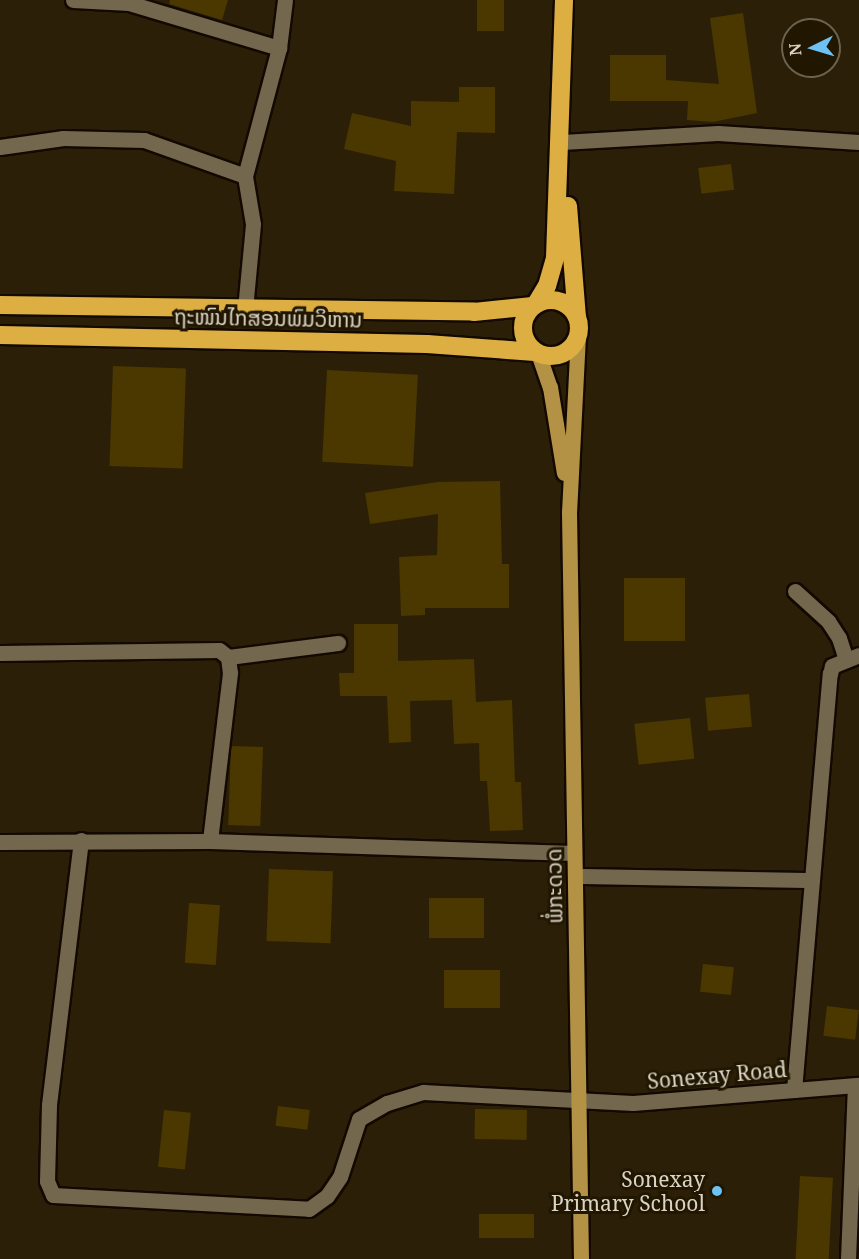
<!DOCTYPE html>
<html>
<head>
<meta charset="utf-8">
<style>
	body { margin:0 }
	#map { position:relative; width:859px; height:1259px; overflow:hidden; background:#2b2007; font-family:"Noto Serif","Noto Sans Lao",serif }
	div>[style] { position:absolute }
	.building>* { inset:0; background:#4b3700; transform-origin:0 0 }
	.roads { filter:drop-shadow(2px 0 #130900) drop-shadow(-2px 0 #130900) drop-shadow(0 2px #130900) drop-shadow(0 -2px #130900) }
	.minor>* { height:15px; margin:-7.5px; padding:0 7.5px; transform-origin:7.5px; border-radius:7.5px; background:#73674d }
	.major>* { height:15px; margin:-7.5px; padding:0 7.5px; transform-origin:7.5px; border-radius:7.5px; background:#b39246 }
	.highway>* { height:18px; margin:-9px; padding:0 9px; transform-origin:9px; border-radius:9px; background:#ddaf42 }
	.highway>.ring { margin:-9px; padding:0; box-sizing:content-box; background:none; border:18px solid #ddaf42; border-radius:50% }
	.dots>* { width:16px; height:16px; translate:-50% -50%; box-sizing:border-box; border:3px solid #211701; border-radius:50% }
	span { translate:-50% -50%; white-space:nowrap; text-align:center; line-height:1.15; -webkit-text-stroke:6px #211701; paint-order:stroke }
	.street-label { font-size:21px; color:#dbd4c6 }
	.poi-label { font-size:21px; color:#dbd4c6 }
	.right { translate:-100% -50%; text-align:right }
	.north { position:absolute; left:781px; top:18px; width:60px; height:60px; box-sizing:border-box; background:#211701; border:2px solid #6b6350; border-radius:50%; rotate:265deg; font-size:16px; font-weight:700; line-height:24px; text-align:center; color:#dbd4c6 }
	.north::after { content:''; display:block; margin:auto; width:21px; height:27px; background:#6dc2f3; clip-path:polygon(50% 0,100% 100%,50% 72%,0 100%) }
</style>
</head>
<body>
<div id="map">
	<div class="building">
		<div style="clip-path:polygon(170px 0,228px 0,222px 20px,169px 4px)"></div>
		<div style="left:477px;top:0;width:27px;height:31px"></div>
		<div style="clip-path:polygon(743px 13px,757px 113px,713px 122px,687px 120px,688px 101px,610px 101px,610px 55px,666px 55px,666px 80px,719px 84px,710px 18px)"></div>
		<div style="clip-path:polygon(459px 87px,495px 87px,495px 133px,457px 132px,454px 194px,394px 191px,396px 161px,344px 149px,352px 113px,411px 126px,411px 101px,459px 102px)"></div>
		<div style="left:731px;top:164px;width:26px;height:33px;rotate:83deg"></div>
		<div style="left:113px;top:366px;width:73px;height:100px;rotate:2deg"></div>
		<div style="left:327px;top:370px;width:91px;height:92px;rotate:3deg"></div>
		<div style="clip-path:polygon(500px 481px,502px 564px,509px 564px,509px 608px,425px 608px,425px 615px,401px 616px,399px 557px,437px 555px,438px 514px,370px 524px,365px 493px,438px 482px)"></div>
		<div style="left:624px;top:578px;width:61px;height:63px"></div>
		<div style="clip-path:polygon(354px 624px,398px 624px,398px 661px,474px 659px,476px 702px,512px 700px,515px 782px,521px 782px,523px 830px,490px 831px,487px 781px,480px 781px,479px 743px,454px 744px,452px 700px,410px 701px,411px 742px,389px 743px,387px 696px,340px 696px,339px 673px,354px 673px)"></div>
		<div style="left:749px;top:694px;width:33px;height:44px;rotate:85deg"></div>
		<div style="left:690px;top:718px;width:41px;height:56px;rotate:84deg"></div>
		<div style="left:231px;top:746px;width:32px;height:79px;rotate:2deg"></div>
		<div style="left:269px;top:869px;width:64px;height:72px;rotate:2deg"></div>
		<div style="left:484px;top:898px;width:40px;height:55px;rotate:90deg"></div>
		<div style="left:189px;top:903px;width:31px;height:60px;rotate:4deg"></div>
		<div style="left:703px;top:964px;width:31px;height:28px;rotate:6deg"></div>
		<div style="left:500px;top:970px;width:38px;height:56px;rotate:90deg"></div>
		<div style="left:827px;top:1006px;width:32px;height:30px;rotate:7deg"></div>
		<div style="left:278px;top:1106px;width:32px;height:20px;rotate:7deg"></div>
		<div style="left:475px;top:1109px;width:52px;height:30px;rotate:1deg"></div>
		<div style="left:164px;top:1110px;width:27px;height:57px;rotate:6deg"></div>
		<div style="left:800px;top:1176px;width:33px;height:83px;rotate:3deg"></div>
		<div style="left:479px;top:1214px;width:55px;height:24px"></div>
	</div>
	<div class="roads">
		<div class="minor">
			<div style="left:73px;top:0;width:56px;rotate:3.1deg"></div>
			<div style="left:129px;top:3px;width:157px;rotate:16.7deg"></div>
			<div style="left:562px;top:142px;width:156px;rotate:-3.3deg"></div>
			<div style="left:718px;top:133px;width:141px;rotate:3.7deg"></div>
			<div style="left:0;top:147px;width:64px;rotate:-8.1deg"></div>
			<div style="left:63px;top:138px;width:81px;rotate:1.4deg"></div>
			<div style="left:144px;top:140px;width:107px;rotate:19.6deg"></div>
			<div style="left:245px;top:309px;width:85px;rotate:-84.6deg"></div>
			<div style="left:253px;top:224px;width:49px;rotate:-99.5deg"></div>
			<div style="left:245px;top:176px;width:132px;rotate:-75.1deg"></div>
			<div style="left:279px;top:48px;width:48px;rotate:-82.9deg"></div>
			<div style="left:795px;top:591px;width:45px;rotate:42.3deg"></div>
			<div style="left:828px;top:621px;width:20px;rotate:57deg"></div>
			<div style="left:839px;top:638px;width:23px;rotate:72deg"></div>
			<div style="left:0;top:653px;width:219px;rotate:-0.8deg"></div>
			<div style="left:219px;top:650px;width:11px;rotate:38deg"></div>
			<div style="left:228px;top:657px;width:16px;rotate:83deg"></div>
			<div style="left:230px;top:673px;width:169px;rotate:96.8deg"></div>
			<div style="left:228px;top:657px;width:111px;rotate:-7.3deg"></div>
			<div style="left:81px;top:840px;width:267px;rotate:96.9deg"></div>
			<div style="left:49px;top:1105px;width:76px;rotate:91.5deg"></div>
			<div style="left:47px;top:1181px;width:15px;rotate:67deg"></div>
			<div style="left:53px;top:1195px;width:256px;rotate:3.1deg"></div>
			<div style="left:309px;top:1209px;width:22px;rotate:-36deg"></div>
			<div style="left:327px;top:1196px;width:23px;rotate:-56deg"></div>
			<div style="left:340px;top:1177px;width:61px;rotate:-71.9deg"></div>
			<div style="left:359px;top:1119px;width:32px;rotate:-30deg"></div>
			<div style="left:387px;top:1103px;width:38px;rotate:-17deg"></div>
			<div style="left:423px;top:1092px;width:210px;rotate:3deg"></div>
			<div style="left:633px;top:1103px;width:227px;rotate:-4.6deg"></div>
			<div style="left:0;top:842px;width:210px;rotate:-0.3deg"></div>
			<div style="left:210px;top:841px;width:364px;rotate:1.9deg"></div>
			<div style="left:575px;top:876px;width:237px;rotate:1deg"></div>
			<div style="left:794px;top:1090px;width:418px;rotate:-85.1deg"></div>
			<div style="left:830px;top:674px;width:8px;rotate:-76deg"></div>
			<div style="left:832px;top:666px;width:29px;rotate:-22deg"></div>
			<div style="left:848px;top:1259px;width:173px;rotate:-87.7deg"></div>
		</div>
		<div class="major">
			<div style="left:578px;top:335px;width:177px;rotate:92.9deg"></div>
			<div style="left:569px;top:512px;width:747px;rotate:89.08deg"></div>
			<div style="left:538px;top:353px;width:36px;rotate:71deg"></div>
			<div style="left:550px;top:387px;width:87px;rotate:80.8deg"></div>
		</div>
		<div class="highway">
			<div style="left:568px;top:206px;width:112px;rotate:85.4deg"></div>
			<div class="ring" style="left:523px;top:300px;width:38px;height:38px"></div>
			<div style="left:536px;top:304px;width:21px;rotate:-59deg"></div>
			<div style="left:547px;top:286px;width:29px;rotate:-74deg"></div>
			<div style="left:555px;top:258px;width:258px;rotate:-88deg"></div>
			<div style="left:0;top:305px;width:474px;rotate:0.8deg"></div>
			<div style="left:474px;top:312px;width:59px;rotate:-5.8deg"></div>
			<div style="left:0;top:335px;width:427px;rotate:1.2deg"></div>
			<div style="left:427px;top:344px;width:108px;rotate:4.2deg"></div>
		</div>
	</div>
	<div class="dots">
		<div style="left:717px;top:1191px;background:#6dc2f3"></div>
	</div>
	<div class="street-label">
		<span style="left:268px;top:318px;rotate:1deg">ຖະໜົນໄກສອນພົມວິຫານ</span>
		<span style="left:554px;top:886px;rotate:-91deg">ພໍ່ກະດວດ</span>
		<span style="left:717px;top:1075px;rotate:-5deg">Sonexay Road</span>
	</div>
	<div class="poi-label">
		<span class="right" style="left:705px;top:1191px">Sonexay<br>Primary School</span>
	</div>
	<div class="north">N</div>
</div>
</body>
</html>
